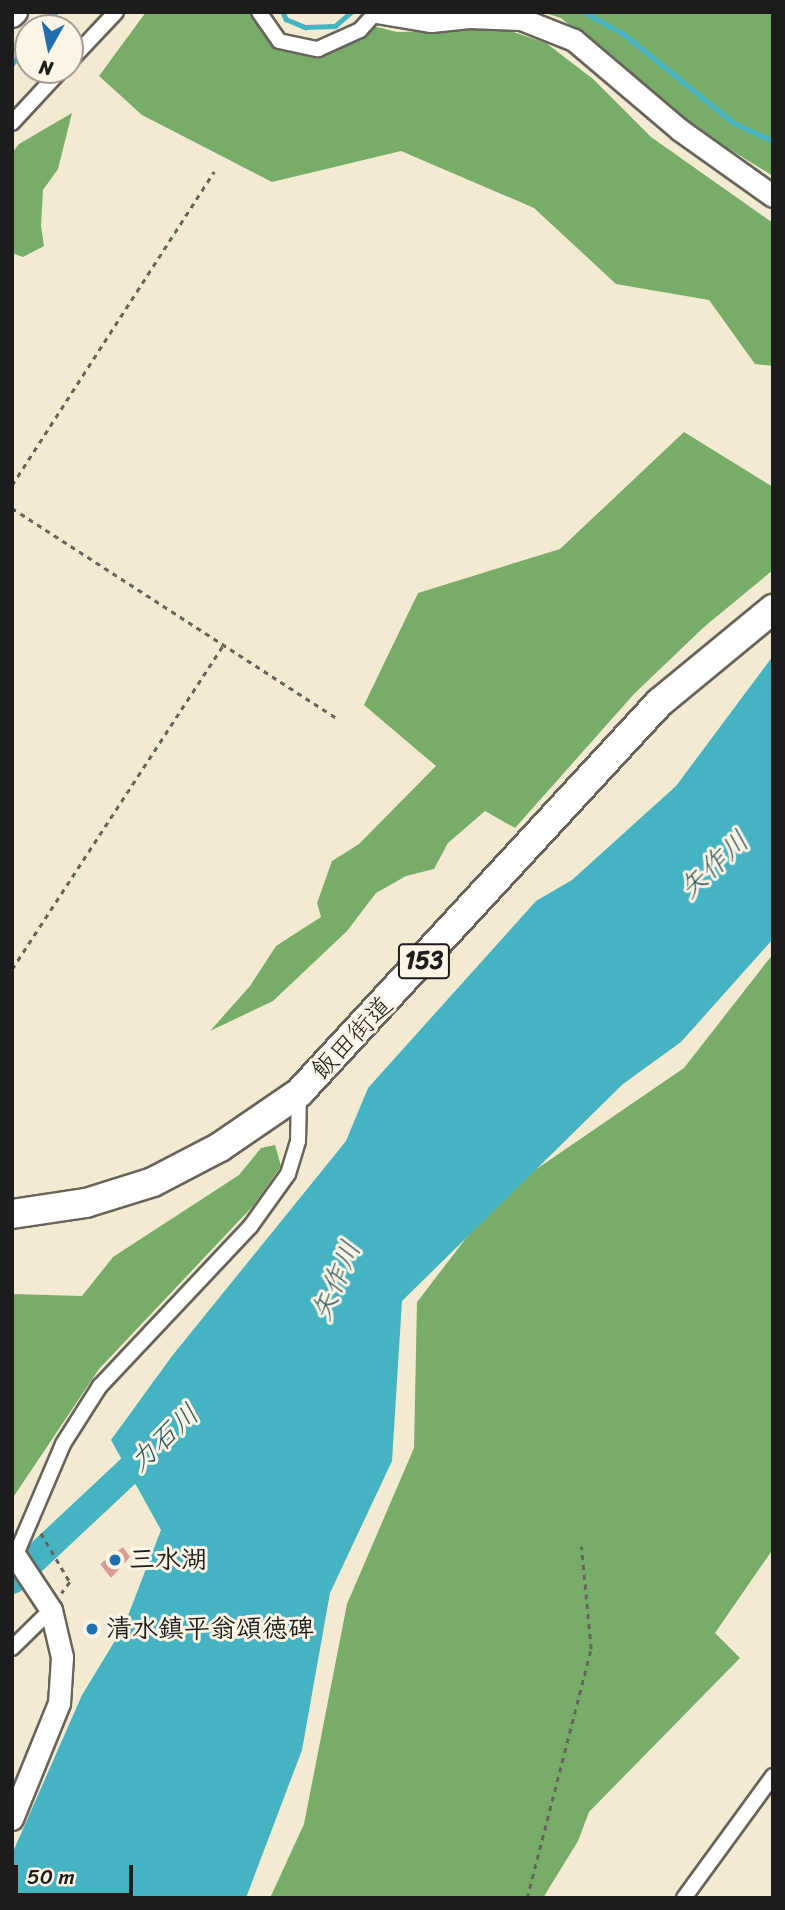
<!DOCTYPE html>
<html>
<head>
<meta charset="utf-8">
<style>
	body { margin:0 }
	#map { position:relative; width:785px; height:1910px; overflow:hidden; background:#f3ebd1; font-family:Sriracha,"Klee One",sans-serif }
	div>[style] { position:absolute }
	.forest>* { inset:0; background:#78ac69 }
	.water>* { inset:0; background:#46b3c3 }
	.stream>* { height:4.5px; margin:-2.25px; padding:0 2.25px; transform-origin:2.25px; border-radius:2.25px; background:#46b3c3 }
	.river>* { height:28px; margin:-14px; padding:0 14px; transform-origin:14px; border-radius:14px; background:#46b3c3 }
	.building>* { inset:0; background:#d99c95 }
	.path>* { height:2.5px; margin-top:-1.25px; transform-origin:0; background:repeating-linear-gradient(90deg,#67645b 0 5px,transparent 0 10px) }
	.roads { filter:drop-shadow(2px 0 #67645b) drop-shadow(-2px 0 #67645b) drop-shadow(0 2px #67645b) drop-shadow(0 -2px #67645b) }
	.street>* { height:14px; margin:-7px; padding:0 7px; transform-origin:7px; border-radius:7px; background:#fff }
	.secondary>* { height:21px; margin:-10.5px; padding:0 10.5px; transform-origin:10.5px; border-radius:10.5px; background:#fff }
	.highway>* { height:28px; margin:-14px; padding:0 14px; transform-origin:14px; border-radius:14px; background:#fff }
	.dots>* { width:19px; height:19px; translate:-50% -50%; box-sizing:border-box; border:4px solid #fcf5e5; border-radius:50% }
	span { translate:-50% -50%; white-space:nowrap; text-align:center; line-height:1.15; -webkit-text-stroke:6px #fcf5e5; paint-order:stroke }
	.shield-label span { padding:2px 5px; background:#fcf5e5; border:2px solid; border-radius:5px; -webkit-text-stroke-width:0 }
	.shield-label { font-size:24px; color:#1c1c1c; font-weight:700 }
	.street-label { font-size:26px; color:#1c1c1c }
	.poi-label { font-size:26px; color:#1c1c1c; font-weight:700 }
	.left { translate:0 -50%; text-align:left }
	.water-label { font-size:28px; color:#2d585f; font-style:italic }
	.frame { position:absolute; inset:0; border:14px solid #1c1c1c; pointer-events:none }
	.north { position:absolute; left:14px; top:14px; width:70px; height:70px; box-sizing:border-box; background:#fcf5e5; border:2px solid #a29e95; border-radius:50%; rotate:189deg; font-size:19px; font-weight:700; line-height:28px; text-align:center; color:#1c1c1c }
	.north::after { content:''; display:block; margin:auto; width:24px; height:32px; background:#1f6fb2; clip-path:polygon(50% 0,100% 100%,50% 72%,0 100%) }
	.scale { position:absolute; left:14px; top:1865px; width:119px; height:32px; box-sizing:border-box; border:4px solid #1c1c1c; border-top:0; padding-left:9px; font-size:21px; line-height:24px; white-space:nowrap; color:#1c1c1c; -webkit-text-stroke:5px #fcf5e5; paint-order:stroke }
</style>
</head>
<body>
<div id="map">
	<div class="forest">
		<div style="clip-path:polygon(146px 12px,249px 12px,279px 38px,311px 41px,369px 25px,397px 32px,504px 29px,546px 43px,593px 79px,651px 137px,773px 223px,773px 366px,755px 364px,709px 300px,616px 284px,534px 208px,401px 151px,272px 182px,142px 115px,99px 76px)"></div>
		<div style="clip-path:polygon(542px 12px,773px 12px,773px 176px,692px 126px,561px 18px)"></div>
		<div style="clip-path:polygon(72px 113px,58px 169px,43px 190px,41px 226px,44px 246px,23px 257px,12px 253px,12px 153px,19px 144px)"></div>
		<div style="clip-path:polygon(684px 432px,773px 487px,773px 570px,704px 627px,634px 694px,515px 828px,485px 811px,448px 843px,434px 869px,406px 876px,376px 893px,347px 931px,273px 1001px,210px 1031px,250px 986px,276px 946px,321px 917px,317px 903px,332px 861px,359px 844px,436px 766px,364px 705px,418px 593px,560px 549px)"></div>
		<div style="clip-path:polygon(773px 954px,773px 1549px,715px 1633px,740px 1658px,589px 1812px,578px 1841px,543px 1898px,270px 1898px,304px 1824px,347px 1604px,414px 1448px,417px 1302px,500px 1194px,684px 1068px)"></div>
		<div style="clip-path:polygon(275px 1145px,281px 1166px,253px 1206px,99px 1369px,12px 1499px,12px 1294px,82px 1296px,113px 1257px,239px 1175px,261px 1148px)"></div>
	</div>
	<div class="water">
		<div style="clip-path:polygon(773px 656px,773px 939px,681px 1042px,623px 1084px,402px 1301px,392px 1461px,330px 1593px,302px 1750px,246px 1898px,12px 1898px,12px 1854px,82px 1695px,124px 1626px,161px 1530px,111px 1440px,172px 1356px,346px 1141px,368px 1088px,536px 901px,572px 880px,676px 786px)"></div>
	</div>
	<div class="stream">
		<div style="left:283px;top:12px;width:8px;rotate:67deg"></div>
		<div style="left:286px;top:19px;width:21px;rotate:23deg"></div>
		<div style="left:305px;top:27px;width:30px;rotate:-2deg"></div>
		<div style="left:335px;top:26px;width:21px;rotate:-41deg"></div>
		<div style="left:584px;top:12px;width:46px;rotate:28.8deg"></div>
		<div style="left:624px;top:34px;width:141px;rotate:39deg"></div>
		<div style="left:734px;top:123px;width:43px;rotate:24.8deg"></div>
		<div style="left:41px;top:28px;width:22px;rotate:-47deg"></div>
		<div style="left:12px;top:64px;width:26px;rotate:-51deg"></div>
	</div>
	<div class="river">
		<div style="left:12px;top:1580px;width:196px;rotate:-43.1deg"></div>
	</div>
	<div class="building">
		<div style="clip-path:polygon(123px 1547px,130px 1557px,111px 1578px,100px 1564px)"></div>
	</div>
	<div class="path">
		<div style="left:12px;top:485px;width:373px;rotate:-57.2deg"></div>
		<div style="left:12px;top:508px;width:388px;rotate:32.9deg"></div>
		<div style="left:12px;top:969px;width:388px;rotate:-56.9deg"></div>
		<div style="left:41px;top:1533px;width:57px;rotate:59.4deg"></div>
		<div style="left:70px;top:1582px;width:14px;rotate:126deg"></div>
		<div style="left:527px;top:1898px;width:257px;rotate:-75.6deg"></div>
		<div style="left:591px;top:1649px;width:103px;rotate:-95.5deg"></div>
	</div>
	<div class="roads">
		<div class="street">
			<div style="left:259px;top:12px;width:35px;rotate:55deg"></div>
			<div style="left:279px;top:41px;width:40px;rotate:12deg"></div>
			<div style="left:318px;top:49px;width:46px;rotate:-24.3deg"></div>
			<div style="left:360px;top:30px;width:24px;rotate:-48deg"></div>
			<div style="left:70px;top:61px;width:67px;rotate:-46.8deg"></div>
			<div style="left:12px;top:123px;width:72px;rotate:-47.2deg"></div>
			<div style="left:17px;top:1552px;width:117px;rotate:-66.9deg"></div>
			<div style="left:63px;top:1444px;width:69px;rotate:-57.5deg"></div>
			<div style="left:100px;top:1386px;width:219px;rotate:-46.7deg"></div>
			<div style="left:250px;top:1227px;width:65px;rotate:-54.4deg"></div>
			<div style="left:288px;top:1174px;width:34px;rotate:-73deg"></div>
			<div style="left:298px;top:1141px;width:47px;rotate:-88.8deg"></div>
			<div style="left:12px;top:1648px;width:54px;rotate:-44.3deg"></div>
			<div style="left:684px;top:1898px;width:151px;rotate:-53.9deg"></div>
		</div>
		<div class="secondary">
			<div style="left:376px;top:12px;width:56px;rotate:9.3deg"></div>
			<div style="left:431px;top:21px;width:38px;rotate:-6deg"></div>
			<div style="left:469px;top:17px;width:52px;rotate:2.2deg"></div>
			<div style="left:521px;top:19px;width:57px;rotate:21.6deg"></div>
			<div style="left:574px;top:40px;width:139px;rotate:40.3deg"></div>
			<div style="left:680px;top:130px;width:114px;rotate:35.4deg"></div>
			<div style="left:12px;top:16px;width:6px;rotate:-45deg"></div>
			<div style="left:12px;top:1551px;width:71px;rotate:56.5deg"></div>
			<div style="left:51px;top:1610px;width:48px;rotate:76.8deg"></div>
			<div style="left:62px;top:1657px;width:46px;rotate:93.7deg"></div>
			<div style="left:59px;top:1703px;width:125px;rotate:112.1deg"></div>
		</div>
		<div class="highway">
			<div style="left:12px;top:1214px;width:75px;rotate:-8.5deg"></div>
			<div style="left:86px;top:1203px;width:70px;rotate:-17.4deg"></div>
			<div style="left:153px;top:1182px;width:76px;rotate:-27.6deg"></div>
			<div style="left:220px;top:1147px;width:96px;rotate:-34.4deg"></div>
			<div style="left:299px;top:1093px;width:531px;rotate:-47.29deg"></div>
			<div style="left:659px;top:703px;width:148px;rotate:-39.5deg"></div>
		</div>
	</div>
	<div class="dots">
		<div style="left:115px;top:1560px;background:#1f6fb2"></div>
		<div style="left:92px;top:1629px;background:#1f6fb2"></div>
	</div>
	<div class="shield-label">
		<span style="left:424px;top:961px">153</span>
	</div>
	<div class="street-label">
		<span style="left:352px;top:1038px;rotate:-46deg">飯田街道</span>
	</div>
	<div class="poi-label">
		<span class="left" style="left:129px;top:1560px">三水湖</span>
		<span class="left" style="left:106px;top:1629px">清水鎮平翁頌徳碑</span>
	</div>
	<div class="water-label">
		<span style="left:714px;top:865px;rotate:-43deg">矢作川</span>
		<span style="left:336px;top:1281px;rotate:-67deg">矢作川</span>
		<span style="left:164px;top:1438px;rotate:-43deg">力石川</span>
	</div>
	<div class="frame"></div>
	<div class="north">N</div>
	<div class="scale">50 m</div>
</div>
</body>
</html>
